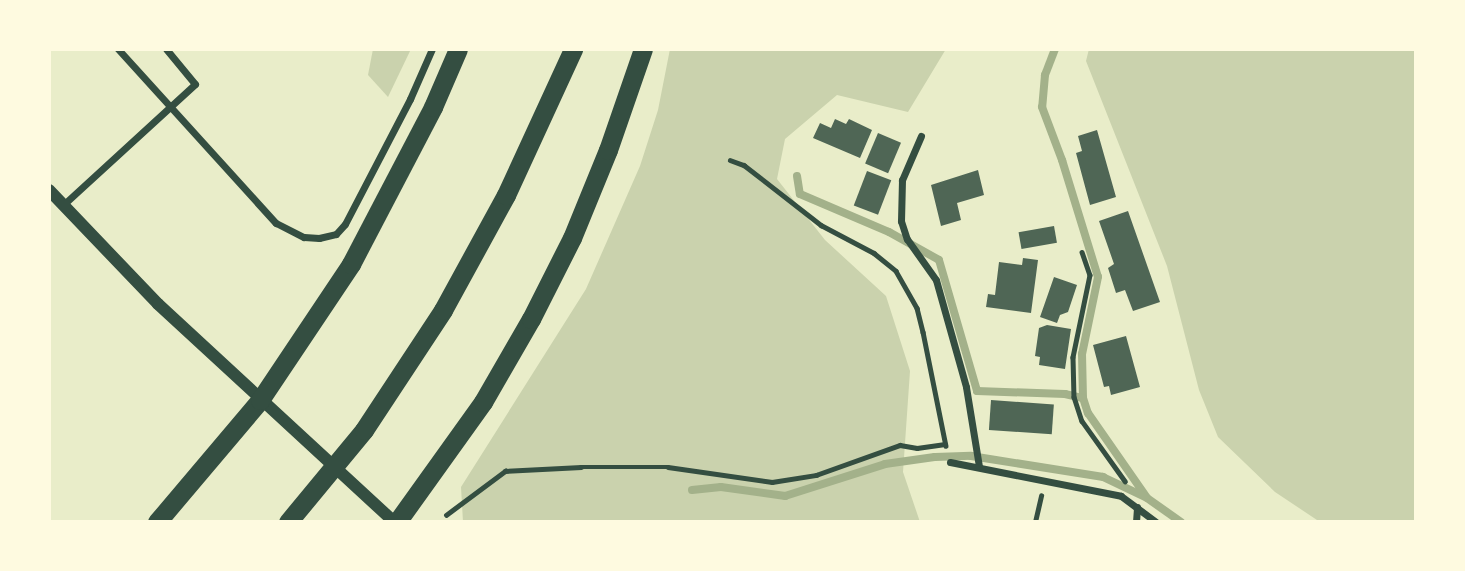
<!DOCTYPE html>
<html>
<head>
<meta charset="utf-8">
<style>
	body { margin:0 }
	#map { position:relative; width:1465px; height:571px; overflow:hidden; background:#e9edc9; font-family:Manrope,sans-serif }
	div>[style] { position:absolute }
	.green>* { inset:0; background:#cad2ad }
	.stream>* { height:8px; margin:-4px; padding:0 4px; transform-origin:4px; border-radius:4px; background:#a3b18a }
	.building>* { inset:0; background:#4f6655; transform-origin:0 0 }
	.path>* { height:4.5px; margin:-2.25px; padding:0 2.25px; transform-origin:2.25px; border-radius:2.25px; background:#344e41 }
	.minor>* { height:7px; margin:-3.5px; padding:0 3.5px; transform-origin:3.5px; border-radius:3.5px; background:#344e41 }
	.tertiary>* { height:12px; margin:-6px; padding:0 6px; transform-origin:6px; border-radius:6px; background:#344e41 }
	.motorway>* { height:19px; margin:-9.5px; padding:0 9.5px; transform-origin:9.5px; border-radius:9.5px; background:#344e41 }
	span { translate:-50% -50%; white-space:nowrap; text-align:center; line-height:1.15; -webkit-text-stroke:5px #fefae0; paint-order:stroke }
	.frame { position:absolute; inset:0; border:51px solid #fefae0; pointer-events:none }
</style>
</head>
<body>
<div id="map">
	<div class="green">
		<div style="clip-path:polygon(373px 49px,411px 49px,388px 97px,368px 75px)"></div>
		<div style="clip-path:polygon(670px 49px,946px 49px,908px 112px,837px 95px,785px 139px,777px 179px,825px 240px,886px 296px,910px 371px,903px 472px,920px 522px,463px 522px,461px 487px,586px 289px,640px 166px,658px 110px)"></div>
		<div style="clip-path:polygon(1089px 49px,1416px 49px,1416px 522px,1320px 522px,1275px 492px,1218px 437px,1199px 390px,1167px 266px,1086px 61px)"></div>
	</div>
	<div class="stream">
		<div style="left:1055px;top:49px;width:28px;rotate:111deg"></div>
		<div style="left:1045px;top:75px;width:32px;rotate:95deg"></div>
		<div style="left:1042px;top:107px;width:57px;rotate:69.3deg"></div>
		<div style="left:1062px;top:160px;width:122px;rotate:72.9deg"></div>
		<div style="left:1098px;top:277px;width:79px;rotate:101.7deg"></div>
		<div style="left:1082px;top:354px;width:44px;rotate:88.7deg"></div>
		<div style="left:1083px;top:398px;width:16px;rotate:72deg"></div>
		<div style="left:1088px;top:413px;width:103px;rotate:55.2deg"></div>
		<div style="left:1147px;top:498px;width:42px;rotate:35.2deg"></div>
		<div style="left:797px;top:176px;width:18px;rotate:81deg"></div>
		<div style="left:800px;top:194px;width:97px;rotate:23.1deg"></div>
		<div style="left:889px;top:232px;width:57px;rotate:29.2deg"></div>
		<div style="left:939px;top:260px;width:136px;rotate:73.8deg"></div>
		<div style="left:977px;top:391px;width:88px;rotate:2deg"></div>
		<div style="left:1065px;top:394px;width:18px;rotate:13deg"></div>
		<div style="left:692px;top:490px;width:29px;rotate:-6deg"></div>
		<div style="left:721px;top:487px;width:65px;rotate:8deg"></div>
		<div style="left:785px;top:496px;width:105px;rotate:-17.7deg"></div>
		<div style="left:885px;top:464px;width:50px;rotate:-8deg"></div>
		<div style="left:935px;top:457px;width:36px;rotate:-2deg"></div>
		<div style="left:971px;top:456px;width:134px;rotate:9deg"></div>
		<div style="left:1103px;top:477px;width:47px;rotate:25.5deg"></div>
	</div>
	<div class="building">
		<div style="clip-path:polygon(835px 119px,846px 124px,849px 119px,872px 130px,860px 158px,813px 138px,820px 123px,831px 128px)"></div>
		<div style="clip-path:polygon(1097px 130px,1116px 197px,1090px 205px,1076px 153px,1082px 151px,1078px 136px)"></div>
		<div style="left:878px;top:133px;width:25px;height:33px;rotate:23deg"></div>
		<div style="clip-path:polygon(978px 170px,984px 195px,957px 203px,961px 220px,941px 226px,931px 185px)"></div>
		<div style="left:867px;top:171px;width:26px;height:37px;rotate:21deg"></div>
		<div style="clip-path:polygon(1128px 211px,1160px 302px,1133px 311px,1125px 290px,1116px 293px,1108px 268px,1114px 264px,1099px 221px)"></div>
		<div style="left:1054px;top:226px;width:17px;height:36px;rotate:80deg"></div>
		<div style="clip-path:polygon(1023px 258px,1038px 260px,1031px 313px,986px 307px,988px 294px,995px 295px,999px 262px,1022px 265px)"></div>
		<div style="clip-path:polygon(1054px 277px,1077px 285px,1068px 312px,1060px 315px,1057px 323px,1040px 317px)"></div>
		<div style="clip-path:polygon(1047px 325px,1071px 329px,1065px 369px,1039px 365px,1040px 357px,1035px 356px,1039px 328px)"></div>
		<div style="clip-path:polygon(1126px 336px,1140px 387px,1111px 395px,1109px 386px,1104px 387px,1093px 345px)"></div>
		<div style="left:991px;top:400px;width:63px;height:30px;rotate:4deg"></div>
	</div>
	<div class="path">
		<div style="left:730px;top:160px;width:15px;rotate:20deg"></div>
		<div style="left:744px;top:165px;width:98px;rotate:37.9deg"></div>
		<div style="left:821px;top:225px;width:60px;rotate:27.8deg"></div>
		<div style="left:874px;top:253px;width:28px;rotate:39deg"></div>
		<div style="left:896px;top:271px;width:43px;rotate:60.4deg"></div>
		<div style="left:917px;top:308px;width:25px;rotate:76deg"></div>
		<div style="left:923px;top:332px;width:116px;rotate:78.6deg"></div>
		<div style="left:1082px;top:252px;width:24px;rotate:71deg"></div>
		<div style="left:1090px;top:275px;width:84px;rotate:101.7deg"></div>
		<div style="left:1073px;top:357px;width:40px;rotate:88.6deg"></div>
		<div style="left:1074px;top:397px;width:25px;rotate:72deg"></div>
		<div style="left:1082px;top:421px;width:74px;rotate:54.4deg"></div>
		<div style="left:446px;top:515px;width:74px;rotate:-36.7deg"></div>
		<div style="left:505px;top:471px;width:76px;rotate:-3deg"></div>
		<div style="left:581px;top:467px;width:87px"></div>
		<div style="left:668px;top:467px;width:105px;rotate:8.2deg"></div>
		<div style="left:772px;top:482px;width:45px;rotate:-9deg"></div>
		<div style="left:816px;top:475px;width:89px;rotate:-19.7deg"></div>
		<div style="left:900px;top:445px;width:17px;rotate:10deg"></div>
		<div style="left:917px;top:448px;width:28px;rotate:-8deg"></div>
		<div style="left:1035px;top:522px;width:27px;rotate:-77deg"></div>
	</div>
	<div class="minor">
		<div style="left:118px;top:49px;width:235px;rotate:47.8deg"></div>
		<div style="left:276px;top:223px;width:31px;rotate:27deg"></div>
		<div style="left:304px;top:237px;width:15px;rotate:4deg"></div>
		<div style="left:319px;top:238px;width:17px;rotate:-13deg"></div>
		<div style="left:336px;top:234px;width:13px;rotate:-48deg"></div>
		<div style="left:345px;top:224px;width:141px;rotate:-62.5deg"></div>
		<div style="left:410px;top:99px;width:55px;rotate:-66.3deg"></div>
		<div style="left:921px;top:136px;width:48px;rotate:113.4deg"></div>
		<div style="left:902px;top:180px;width:41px;rotate:91.4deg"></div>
		<div style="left:901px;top:221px;width:19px;rotate:72deg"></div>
		<div style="left:907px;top:239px;width:50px;rotate:54.7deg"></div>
		<div style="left:936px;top:280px;width:111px;rotate:74.3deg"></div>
		<div style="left:966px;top:387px;width:80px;rotate:80.7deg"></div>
		<div style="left:63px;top:205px;width:179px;rotate:-42.5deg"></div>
		<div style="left:195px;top:84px;width:45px;rotate:-129.6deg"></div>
		<div style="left:950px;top:462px;width:174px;rotate:11.2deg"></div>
		<div style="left:1121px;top:496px;width:44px;rotate:36.6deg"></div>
		<div style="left:1136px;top:522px;width:15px;rotate:-86deg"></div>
	</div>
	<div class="tertiary">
		<div style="left:49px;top:190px;width:158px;rotate:46.3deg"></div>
		<div style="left:158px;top:304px;width:321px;rotate:42.7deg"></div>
	</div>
	<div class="motorway">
		<div style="left:157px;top:522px;width:160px;rotate:-49.8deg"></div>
		<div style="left:260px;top:400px;width:164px;rotate:-56.2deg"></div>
		<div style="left:351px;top:264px;width:177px;rotate:-62.4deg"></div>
		<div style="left:433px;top:107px;width:63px;rotate:-66.7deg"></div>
		<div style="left:288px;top:522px;width:119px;rotate:-50.4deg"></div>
		<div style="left:364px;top:430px;width:144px;rotate:-56.6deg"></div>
		<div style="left:443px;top:310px;width:131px;rotate:-61.3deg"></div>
		<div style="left:506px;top:195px;width:161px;rotate:-65.3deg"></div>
		<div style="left:397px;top:522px;width:148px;rotate:-54.4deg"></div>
		<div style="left:483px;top:402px;width:96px;rotate:-60deg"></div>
		<div style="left:531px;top:319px;width:91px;rotate:-63.2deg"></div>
		<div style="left:572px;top:238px;width:95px;rotate:-67.8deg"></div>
		<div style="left:608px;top:150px;width:107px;rotate:-70.9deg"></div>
	</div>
	<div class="frame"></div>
</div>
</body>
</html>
